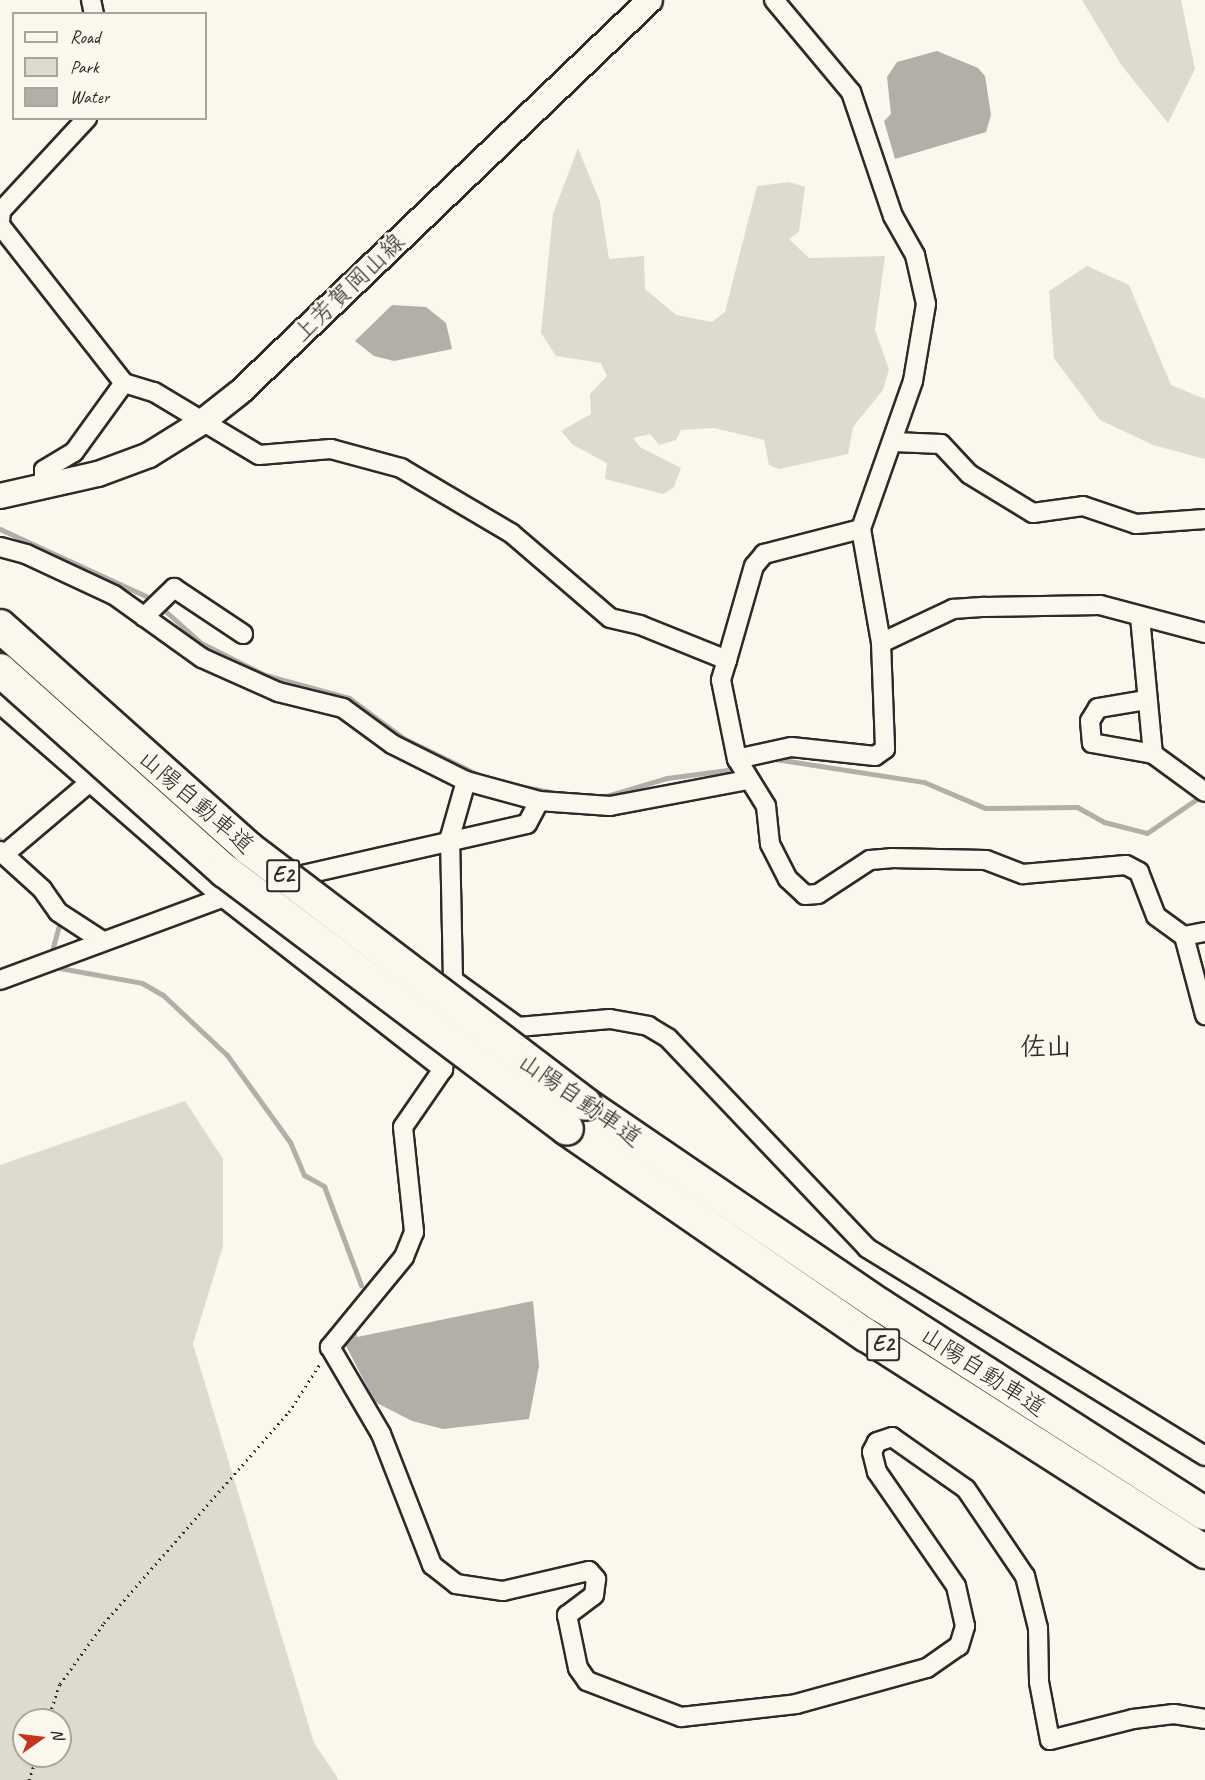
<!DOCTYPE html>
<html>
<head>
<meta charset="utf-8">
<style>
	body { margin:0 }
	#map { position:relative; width:1205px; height:1780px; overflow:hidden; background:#fbf7ec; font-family:Caveat,"Klee One",sans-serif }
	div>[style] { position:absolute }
	.green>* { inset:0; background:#dddad0 }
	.water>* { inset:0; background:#b1afa7 }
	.stream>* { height:5px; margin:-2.5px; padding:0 2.5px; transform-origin:2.5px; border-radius:2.5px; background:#b1afa7 }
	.path>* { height:3px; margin-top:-1.5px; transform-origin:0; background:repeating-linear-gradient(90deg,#2b2b2b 0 1.5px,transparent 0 6px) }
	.roads { filter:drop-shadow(2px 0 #2b2b2b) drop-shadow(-2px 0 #2b2b2b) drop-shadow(0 2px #2b2b2b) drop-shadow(0 -2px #2b2b2b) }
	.street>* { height:18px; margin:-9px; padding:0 9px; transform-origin:9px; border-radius:9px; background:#fbf7ec }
	.secondary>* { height:24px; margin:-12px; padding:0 12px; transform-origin:12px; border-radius:12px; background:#fbf7ec }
	.highway>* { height:32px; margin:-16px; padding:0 16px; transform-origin:16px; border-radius:16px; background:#fbf7ec }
	.bridges { filter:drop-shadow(2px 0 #2b2b2b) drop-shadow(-2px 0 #2b2b2b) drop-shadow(0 2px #2b2b2b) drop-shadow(0 -2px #2b2b2b) }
	.highway-bridge>* { height:32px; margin:-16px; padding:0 16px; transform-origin:16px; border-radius:16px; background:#fbf7ec }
	span { translate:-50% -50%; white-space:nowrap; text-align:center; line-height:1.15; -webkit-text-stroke:4.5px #fbf7ec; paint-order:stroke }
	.shield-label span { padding:2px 4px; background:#fbf7ec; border:2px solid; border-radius:4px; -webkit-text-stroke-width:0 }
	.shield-label { font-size:22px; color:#2b2b2b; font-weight:700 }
	.street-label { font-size:24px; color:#2b2b2b }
	.neighbourhood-label { font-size:26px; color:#2b2b2b; font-weight:700 }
	.legend { position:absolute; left:12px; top:12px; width:195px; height:108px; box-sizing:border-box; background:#fbf7ec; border:2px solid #a8a59f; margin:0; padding:8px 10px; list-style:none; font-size:18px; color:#2b2b2b }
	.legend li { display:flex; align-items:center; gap:12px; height:30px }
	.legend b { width:30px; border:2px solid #a8a59f }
	.north { position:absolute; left:12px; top:1708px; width:60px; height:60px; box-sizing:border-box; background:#fbf7ec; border:2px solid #a8a59f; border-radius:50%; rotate:76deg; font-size:16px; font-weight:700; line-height:24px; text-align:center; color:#2b2b2b }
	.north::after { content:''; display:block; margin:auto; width:21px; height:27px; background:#c8321e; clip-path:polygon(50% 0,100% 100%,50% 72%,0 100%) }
</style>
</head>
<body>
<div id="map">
	<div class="green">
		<div style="clip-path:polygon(1082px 0,1181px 0,1195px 69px,1168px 123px,1122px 66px)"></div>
		<div style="clip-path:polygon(578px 148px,600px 202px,609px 259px,644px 256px,645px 289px,676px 315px,712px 322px,725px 312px,757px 186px,789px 182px,805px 187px,799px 232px,789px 239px,809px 258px,885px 256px,875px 330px,889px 369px,883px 390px,853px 427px,848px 454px,779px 469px,769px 465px,764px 440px,714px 428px,681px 430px,676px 440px,659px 445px,650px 434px,633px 438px,640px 447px,681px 468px,674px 487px,663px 494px,605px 479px,607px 463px,573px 445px,561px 431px,591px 414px,590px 394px,607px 376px,601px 363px,556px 356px,541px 333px,553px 214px)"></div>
		<div style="clip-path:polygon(1087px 266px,1129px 285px,1171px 385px,1205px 399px,1205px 459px,1153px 445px,1100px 420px,1054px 358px,1049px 291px)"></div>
		<div style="clip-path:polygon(evenodd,185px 1101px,223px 1159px,223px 1246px,193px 1344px,314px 1743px,339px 1780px,0 1780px,0 1165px,185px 1101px,24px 1720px,60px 1720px,60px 1756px,24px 1756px,24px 1720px)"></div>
	</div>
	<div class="water">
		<div style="clip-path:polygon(937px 51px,978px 68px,985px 76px,991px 115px,986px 132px,895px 159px,884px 121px,891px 114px,887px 77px,897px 62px)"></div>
		<div style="clip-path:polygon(392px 305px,426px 307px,446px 323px,452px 349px,394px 361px,374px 356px,355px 341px)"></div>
		<div style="clip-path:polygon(533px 1301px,539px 1366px,529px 1419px,443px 1429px,412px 1421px,375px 1402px,344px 1342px,356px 1330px,357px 1337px)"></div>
	</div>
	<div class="stream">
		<div style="left:0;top:529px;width:167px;rotate:24.7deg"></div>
		<div style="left:163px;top:609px;width:51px;rotate:41.8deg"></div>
		<div style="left:201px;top:643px;width:72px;rotate:26.6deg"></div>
		<div style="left:265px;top:675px;width:87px;rotate:15.3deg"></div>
		<div style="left:349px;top:698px;width:67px;rotate:36.5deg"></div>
		<div style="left:403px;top:738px;width:91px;rotate:26deg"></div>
		<div style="left:775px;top:759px;width:151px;rotate:8.8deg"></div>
		<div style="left:924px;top:782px;width:66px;rotate:23.1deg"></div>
		<div style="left:985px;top:808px;width:92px;rotate:-0.6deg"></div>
		<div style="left:1077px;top:807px;width:31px;rotate:29deg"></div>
		<div style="left:1104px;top:822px;width:44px;rotate:14.3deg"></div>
		<div style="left:1147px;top:833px;width:69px;rotate:-34.4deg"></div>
		<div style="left:514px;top:785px;width:48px;rotate:10.8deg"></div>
		<div style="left:603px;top:797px;width:67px;rotate:-16.5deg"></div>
		<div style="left:667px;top:778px;width:61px;rotate:-7.6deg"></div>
		<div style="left:0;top:840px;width:10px;rotate:37deg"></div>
		<div style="left:50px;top:958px;width:41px;rotate:-74.6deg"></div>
		<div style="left:54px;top:967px;width:89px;rotate:10.3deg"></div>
		<div style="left:142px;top:983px;width:24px;rotate:30deg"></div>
		<div style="left:163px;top:995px;width:88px;rotate:43.2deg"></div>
		<div style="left:227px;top:1055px;width:107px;rotate:54.1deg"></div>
		<div style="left:290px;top:1142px;width:36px;rotate:67deg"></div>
		<div style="left:304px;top:1175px;width:23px;rotate:29deg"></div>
		<div style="left:324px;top:1186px;width:106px;rotate:69.5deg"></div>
	</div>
	<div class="path">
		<div style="left:48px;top:1720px;width:38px;rotate:-72deg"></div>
		<div style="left:60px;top:1684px;width:75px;rotate:-54.2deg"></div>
		<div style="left:104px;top:1623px;width:281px;rotate:-48.8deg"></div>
		<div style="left:289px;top:1412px;width:57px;rotate:-57.1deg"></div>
		<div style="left:29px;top:1780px;width:25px;rotate:-72deg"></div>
	</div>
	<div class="roads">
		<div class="street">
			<div style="left:91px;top:0;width:14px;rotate:78deg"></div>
			<div style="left:774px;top:0;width:120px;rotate:50.1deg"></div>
			<div style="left:851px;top:92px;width:131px;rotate:71.3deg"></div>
			<div style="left:893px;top:216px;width:45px;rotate:60.6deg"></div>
			<div style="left:915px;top:255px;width:50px;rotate:77.3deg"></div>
			<div style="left:926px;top:304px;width:78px;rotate:99.6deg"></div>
			<div style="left:913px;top:381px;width:157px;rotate:109.4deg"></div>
			<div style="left:861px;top:529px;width:116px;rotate:80deg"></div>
			<div style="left:881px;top:643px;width:106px;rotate:87.8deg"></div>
			<div style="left:885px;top:749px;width:12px;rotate:145deg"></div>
			<div style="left:875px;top:756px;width:84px;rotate:-173.9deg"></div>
			<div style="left:791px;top:747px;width:55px;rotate:167.5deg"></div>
			<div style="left:737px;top:759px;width:55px;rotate:58.3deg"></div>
			<div style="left:766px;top:806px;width:38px;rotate:84deg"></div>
			<div style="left:770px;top:844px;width:39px;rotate:63deg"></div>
			<div style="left:788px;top:879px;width:23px;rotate:43deg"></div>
			<div style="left:805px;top:895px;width:13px;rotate:-4deg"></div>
			<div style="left:818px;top:894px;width:62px;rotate:-33.2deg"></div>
			<div style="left:870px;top:860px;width:21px;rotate:-5deg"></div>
			<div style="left:891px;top:858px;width:95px;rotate:1.2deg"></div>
			<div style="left:986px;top:860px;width:40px;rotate:21deg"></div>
			<div style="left:1023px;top:874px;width:103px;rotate:-5deg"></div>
			<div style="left:1126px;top:865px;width:15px;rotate:28deg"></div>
			<div style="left:1139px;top:872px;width:47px;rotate:68.9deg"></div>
			<div style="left:1156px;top:916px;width:34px;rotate:36deg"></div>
			<div style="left:1184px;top:936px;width:82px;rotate:75.1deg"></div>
			<div style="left:0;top:222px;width:11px;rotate:-85deg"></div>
			<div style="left:1px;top:211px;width:127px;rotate:-47.2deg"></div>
			<div style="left:0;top:225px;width:201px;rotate:51.9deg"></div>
			<div style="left:124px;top:383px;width:31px;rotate:17deg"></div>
			<div style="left:154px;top:392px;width:122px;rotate:31deg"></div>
			<div style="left:259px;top:455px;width:72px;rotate:-4.8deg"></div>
			<div style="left:331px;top:449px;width:73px;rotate:15.2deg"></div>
			<div style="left:401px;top:468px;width:128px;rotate:30.6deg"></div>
			<div style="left:511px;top:533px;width:130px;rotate:40.6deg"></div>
			<div style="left:610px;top:618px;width:31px;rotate:13deg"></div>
			<div style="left:640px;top:625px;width:94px;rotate:21.9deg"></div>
			<div style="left:727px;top:660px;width:21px;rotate:107deg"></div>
			<div style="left:721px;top:680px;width:81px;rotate:78.6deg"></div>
			<div style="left:894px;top:442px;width:47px;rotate:2.4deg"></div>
			<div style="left:941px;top:444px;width:41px;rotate:47deg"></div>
			<div style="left:969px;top:474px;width:75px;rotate:31.4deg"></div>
			<div style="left:1033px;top:513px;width:50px;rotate:-8deg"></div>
			<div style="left:1083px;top:506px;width:56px;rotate:18.8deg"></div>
			<div style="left:1136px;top:524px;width:69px;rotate:-4.1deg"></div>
			<div style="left:44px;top:488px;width:18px;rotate:-90deg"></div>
			<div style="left:44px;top:470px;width:35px;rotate:-31deg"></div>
			<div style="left:74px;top:452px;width:85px;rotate:-54.1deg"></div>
			<div style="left:0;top:547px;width:27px;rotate:15deg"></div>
			<div style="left:26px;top:554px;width:97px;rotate:25deg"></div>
			<div style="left:114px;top:595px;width:108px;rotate:35.6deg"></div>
			<div style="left:202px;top:658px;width:83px;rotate:24.1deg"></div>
			<div style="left:278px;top:692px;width:67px;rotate:13.8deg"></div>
			<div style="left:343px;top:708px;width:61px;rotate:36.3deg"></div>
			<div style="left:392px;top:744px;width:83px;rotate:26.6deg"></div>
			<div style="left:466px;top:781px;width:76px;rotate:15.3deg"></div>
			<div style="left:539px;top:801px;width:71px;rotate:4deg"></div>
			<div style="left:610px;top:806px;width:139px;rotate:-10.7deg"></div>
			<div style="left:144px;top:617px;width:42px;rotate:-44deg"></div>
			<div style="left:174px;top:588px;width:83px;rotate:33.7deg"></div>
			<div style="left:1140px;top:617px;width:138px;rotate:84.6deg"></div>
			<div style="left:1153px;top:754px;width:64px;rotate:36.2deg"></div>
			<div style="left:881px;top:643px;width:80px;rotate:-25.3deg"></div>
			<div style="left:953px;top:609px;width:32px;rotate:-4deg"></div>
			<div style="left:985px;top:607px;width:115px;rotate:-1deg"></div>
			<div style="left:1100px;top:605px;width:109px;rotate:14.9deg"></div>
			<div style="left:727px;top:660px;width:98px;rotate:-74deg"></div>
			<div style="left:754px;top:566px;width:16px;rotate:-50deg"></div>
			<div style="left:764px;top:554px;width:100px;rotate:-14.5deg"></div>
			<div style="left:1146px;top:700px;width:49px;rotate:170.5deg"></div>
			<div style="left:1098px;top:708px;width:15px;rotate:122deg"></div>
			<div style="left:1090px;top:721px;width:22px;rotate:85deg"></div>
			<div style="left:1092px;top:743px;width:62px;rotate:10.2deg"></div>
			<div style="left:0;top:704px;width:291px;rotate:41deg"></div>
			<div style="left:220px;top:895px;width:283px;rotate:38deg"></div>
			<div style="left:466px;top:781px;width:58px;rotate:105.9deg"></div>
			<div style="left:450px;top:837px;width:143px;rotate:88.8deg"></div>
			<div style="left:453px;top:980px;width:90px;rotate:96.4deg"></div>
			<div style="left:443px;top:1069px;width:70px;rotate:124.6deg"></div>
			<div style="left:403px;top:1127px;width:106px;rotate:84deg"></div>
			<div style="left:414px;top:1232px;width:27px;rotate:112deg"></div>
			<div style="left:404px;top:1257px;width:117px;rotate:129.4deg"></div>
			<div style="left:330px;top:1347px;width:101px;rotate:59.6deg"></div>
			<div style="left:381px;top:1434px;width:141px;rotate:68.7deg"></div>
			<div style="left:432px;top:1565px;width:31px;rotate:38deg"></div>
			<div style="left:456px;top:1584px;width:48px;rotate:8.5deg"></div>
			<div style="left:503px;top:1591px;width:88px;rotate:-13.1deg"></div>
			<div style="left:589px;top:1571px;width:11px;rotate:49deg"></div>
			<div style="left:596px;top:1579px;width:16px;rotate:97deg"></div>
			<div style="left:594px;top:1595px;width:34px;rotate:143deg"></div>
			<div style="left:567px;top:1615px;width:54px;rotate:78.3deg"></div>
			<div style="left:578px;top:1668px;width:16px;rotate:55deg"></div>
			<div style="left:587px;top:1681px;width:101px;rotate:21deg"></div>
			<div style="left:681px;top:1717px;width:116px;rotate:-6.4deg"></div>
			<div style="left:796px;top:1704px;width:136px;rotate:-15.4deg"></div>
			<div style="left:927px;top:1668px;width:39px;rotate:-35deg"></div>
			<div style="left:959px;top:1646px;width:21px;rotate:-73deg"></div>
			<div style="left:965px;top:1626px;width:41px;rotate:-102.7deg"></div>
			<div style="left:956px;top:1586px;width:139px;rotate:-124.7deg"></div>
			<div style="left:877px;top:1472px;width:21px;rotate:-104deg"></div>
			<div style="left:872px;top:1452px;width:11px;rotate:-63deg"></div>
			<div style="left:877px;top:1442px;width:16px;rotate:-18deg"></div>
			<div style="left:892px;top:1437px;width:90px;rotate:35.1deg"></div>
			<div style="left:966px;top:1489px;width:105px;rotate:55.9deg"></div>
			<div style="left:1025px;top:1576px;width:54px;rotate:76deg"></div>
			<div style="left:1038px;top:1628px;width:54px;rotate:88.9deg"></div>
			<div style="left:1039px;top:1682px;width:59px;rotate:79.3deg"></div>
			<div style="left:1050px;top:1740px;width:86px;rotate:-14.2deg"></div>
			<div style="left:1133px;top:1719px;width:41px;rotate:-7deg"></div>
			<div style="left:1174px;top:1714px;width:31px;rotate:9deg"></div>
			<div style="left:0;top:851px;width:57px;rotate:42.1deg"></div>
			<div style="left:42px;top:889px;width:28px;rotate:55deg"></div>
			<div style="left:58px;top:912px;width:51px;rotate:33.1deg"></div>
			<div style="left:6px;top:853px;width:110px;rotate:-40.2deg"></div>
			<div style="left:285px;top:879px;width:248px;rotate:-12.8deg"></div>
			<div style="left:527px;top:824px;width:26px;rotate:-62deg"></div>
			<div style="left:1184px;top:936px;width:21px;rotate:-11deg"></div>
			<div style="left:0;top:980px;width:269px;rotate:-20.3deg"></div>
			<div style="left:453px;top:980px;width:80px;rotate:35.9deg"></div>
			<div style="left:518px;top:1027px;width:92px;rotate:-5deg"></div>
			<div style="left:610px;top:1019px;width:39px;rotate:10deg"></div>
			<div style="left:648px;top:1026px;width:23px;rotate:31deg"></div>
			<div style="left:668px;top:1038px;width:289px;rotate:46.5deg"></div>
			<div style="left:867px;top:1248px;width:397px;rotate:31.6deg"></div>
		</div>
		<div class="secondary">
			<div style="left:0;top:496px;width:100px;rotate:-12.7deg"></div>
			<div style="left:98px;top:474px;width:54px;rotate:-20.4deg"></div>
			<div style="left:149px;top:455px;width:62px;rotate:-31.9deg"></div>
			<div style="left:202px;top:422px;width:48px;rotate:-38.3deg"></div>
			<div style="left:240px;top:392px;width:567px;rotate:-43.71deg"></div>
		</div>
		<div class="highway">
			<div style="left:585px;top:1104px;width:357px;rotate:34.3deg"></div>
			<div style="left:880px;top:1305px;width:386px;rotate:32.7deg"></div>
			<div style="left:567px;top:1129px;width:363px;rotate:34.6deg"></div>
			<div style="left:866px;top:1335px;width:403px;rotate:32.6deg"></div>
		</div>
	</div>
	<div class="bridges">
		<div class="highway-bridge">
			<div style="left:0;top:626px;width:333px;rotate:41.8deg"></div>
			<div style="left:248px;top:848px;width:423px;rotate:37.2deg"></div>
			<div style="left:0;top:670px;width:302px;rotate:41.8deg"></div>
			<div style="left:225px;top:871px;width:428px;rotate:37deg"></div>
		</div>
	</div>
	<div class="shield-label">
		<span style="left:283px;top:876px">E2</span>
		<span style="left:883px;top:1345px">E2</span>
	</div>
	<div class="street-label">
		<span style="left:349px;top:288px;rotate:-44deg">上芳賀岡山線</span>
		<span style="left:196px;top:802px;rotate:41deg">山陽自動車道</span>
		<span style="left:580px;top:1100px;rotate:35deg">山陽自動車道</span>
		<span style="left:983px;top:1372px;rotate:33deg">山陽自動車道</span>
	</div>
	<div class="neighbourhood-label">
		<span style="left:1046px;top:1047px">佐山</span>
	</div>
	<ul class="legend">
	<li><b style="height:8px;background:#fbf7ec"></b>Road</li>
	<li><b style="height:16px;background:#dddad0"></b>Park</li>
	<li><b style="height:16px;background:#b1afa7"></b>Water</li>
	</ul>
	<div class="north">N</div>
</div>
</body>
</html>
